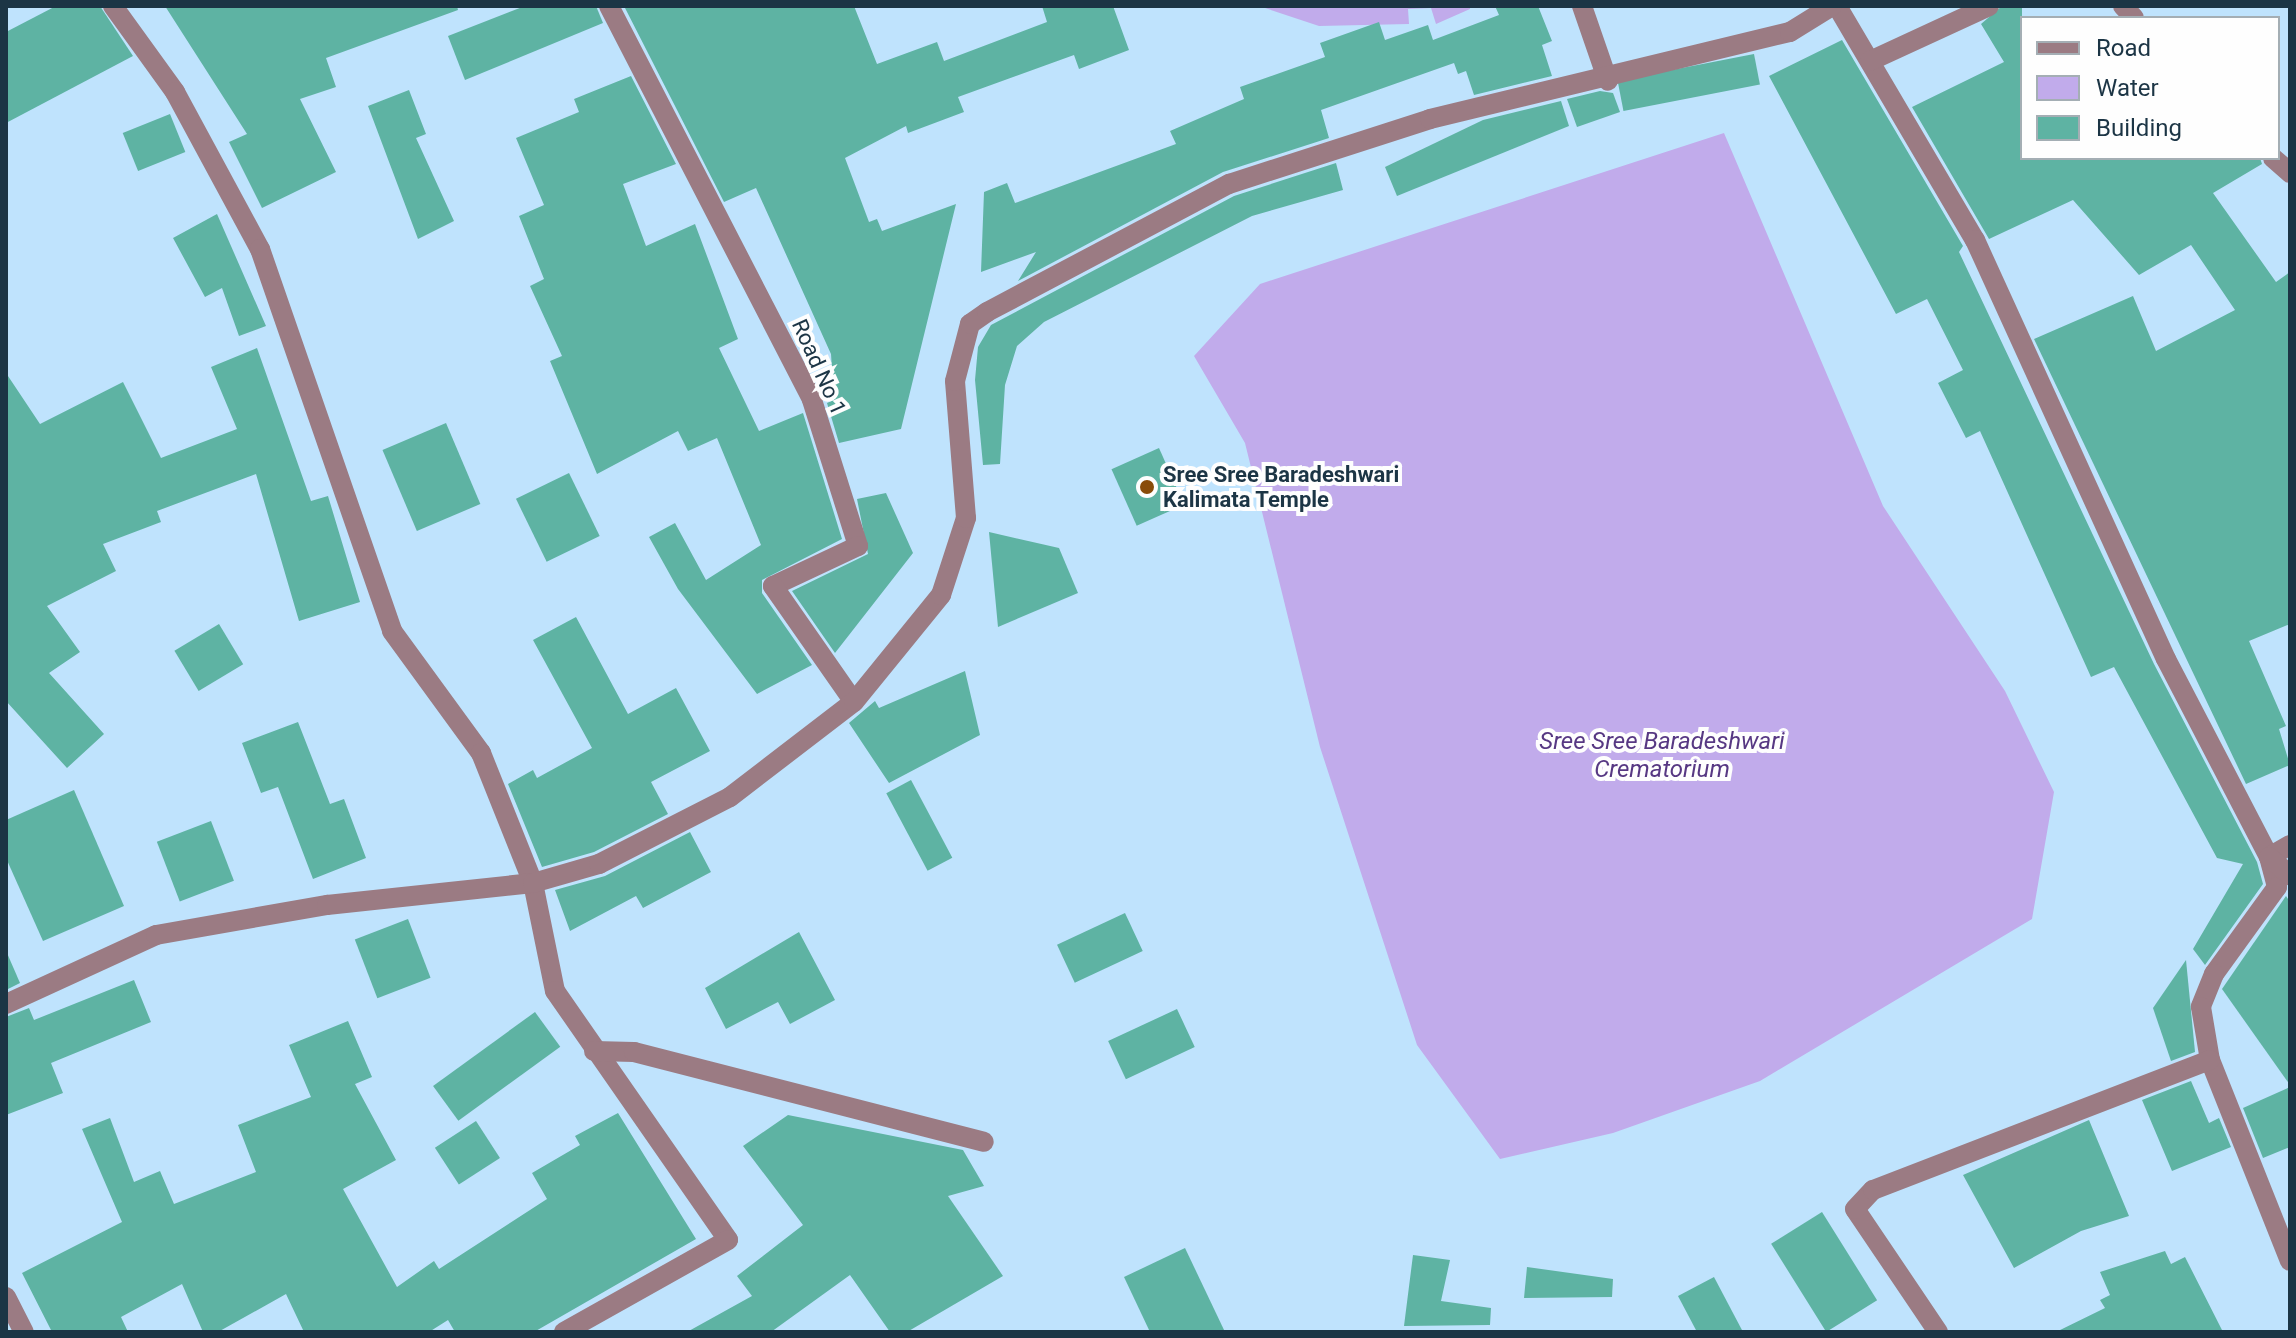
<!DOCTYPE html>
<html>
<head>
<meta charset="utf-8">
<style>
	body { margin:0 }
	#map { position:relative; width:2296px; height:1338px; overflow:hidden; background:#bfe3fd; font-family:Roboto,sans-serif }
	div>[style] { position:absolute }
	.water>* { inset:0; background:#c1abeb }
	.building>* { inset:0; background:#5eb3a3; transform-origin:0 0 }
	.minor>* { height:20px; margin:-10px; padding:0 10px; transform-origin:10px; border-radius:10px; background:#9b7b83 }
	.dots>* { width:22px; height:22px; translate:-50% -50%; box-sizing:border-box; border:4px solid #fefefe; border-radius:50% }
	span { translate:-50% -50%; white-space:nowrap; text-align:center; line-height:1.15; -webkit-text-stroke:8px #fefefe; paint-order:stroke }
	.street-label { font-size:22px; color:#1c3545 }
	.poi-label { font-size:22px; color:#1c3545; font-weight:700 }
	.left { translate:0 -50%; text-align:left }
	.water-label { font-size:24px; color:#573883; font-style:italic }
	.frame { position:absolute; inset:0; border:8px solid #1c3545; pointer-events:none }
	.legend { position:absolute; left:2020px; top:16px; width:260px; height:144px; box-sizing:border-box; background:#fefefe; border:2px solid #a4aeb4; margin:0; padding:10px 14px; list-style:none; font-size:24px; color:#1c3545 }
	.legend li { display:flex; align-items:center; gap:16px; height:40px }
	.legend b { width:40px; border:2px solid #a4aeb4 }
</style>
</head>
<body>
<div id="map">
	<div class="water">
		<div style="clip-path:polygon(1259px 6px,1470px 6px,1470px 9px,1436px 24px,1431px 8px,1408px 9px,1409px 24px,1319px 26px)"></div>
		<div style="clip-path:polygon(1724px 133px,1883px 506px,2005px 691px,2054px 792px,2032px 919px,1760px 1081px,1613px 1133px,1500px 1159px,1417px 1045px,1320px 747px,1245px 443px,1194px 356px,1260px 284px)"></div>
	</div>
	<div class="building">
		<div style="clip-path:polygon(56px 6px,100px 6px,133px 56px,6px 123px,6px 32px)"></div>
		<div style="clip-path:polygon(165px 6px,457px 6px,458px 10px,326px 58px,336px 87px,300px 99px,336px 172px,262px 208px,229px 142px,247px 134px)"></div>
		<div style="clip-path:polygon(525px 6px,596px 6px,603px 23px,465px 80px,448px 36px)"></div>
		<div style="clip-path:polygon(624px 6px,854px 6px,877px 64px,937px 42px,944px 61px,1047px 22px,1042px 6px,1113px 6px,1129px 50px,1079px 69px,1074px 55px,958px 97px,964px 112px,908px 133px,906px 126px,845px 158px,869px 222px,877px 219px,882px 231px,956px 204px,901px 429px,839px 443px,827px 403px,834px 400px,831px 354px,756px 188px,724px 202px)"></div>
		<div style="clip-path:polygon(1495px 6px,1538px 6px,1552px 41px,1542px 45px,1552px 76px,1474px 95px,1466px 71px,1458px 74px,1454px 63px,1321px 110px,1329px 138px,1223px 172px,1018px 281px,1036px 252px,981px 272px,984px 192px,1007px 183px,1015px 203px,1176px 144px,1170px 131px,1244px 99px,1240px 87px,1325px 57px,1320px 43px,1379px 22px,1385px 40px,1428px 25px,1433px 40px,1499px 15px)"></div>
		<div style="clip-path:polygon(2002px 6px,2022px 6px,2022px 158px,2260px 158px,2262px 164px,2213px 193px,2276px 282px,2290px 272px,2290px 624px,2249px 641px,2286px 726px,2279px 729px,2290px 765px,2246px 784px,2034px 339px,2133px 296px,2156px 351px,2235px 310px,2191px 245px,2139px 275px,2073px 200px,1989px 239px,1912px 107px,2004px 62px,1981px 24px)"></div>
		<div style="clip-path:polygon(1842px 40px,1963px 246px,1959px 252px,2154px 664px,2257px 862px,2263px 884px,2205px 965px,2193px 949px,2243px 864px,2217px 858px,2114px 667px,2091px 677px,1980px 431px,1966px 438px,1938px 383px,1963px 370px,1927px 299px,1896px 314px,1769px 76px)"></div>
		<div style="left:1754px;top:54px;width:31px;height:139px;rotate:79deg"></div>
		<div style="clip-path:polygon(631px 76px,676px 164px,623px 184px,646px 246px,695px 224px,738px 339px,719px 348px,759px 431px,803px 413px,842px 539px,762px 580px,762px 593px,812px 665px,757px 694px,678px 589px,649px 537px,675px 523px,706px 580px,761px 545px,717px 438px,688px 451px,678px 431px,597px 474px,550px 361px,562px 356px,530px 286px,544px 279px,519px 216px,544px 205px,516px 138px,579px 112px,574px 99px)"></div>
		<div style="clip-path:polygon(409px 90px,426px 134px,416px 138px,454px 221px,418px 239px,368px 106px)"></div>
		<div style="clip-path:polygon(1600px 91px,1613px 93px,1620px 112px,1577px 127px,1567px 99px)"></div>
		<div style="clip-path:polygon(1561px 101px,1569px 126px,1397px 196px,1385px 167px,1483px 120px)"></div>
		<div style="left:170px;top:114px;width:41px;height:51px;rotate:68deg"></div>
		<div style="clip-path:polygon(1336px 163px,1343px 190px,1252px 216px,1044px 322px,1017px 346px,1005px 385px,1000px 464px,983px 465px,975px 380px,978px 347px,991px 325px,1234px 196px)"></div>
		<div style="clip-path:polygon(217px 214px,266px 326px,239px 336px,222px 288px,205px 297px,173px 238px)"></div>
		<div style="clip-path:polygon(257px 348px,311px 501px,328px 496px,360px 602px,299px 621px,256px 474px,157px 511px,161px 522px,103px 544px,116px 571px,47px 606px,80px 652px,49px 673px,104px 734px,67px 768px,6px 701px,6px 373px,40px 424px,123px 382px,161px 458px,237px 429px,211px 367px)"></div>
		<div style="left:446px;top:423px;width:88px;height:69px;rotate:67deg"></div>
		<div style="left:1159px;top:448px;width:62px;height:52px;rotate:66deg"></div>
		<div style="left:569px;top:473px;width:70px;height:59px;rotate:64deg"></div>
		<div style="clip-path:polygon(886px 493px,913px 553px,835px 653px,792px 591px,868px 554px,857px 499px)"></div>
		<div style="clip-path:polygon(989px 532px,1059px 548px,1078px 593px,998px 627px)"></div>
		<div style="clip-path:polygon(576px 617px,628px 714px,676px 688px,710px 751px,651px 782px,668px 814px,594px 852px,542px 867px,508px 784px,533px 770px,537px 778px,592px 748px,533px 640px)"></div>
		<div style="left:219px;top:624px;width:47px;height:52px;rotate:59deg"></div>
		<div style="clip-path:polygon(965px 671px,980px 735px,889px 783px,849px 723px,875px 701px,879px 708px)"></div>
		<div style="clip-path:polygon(298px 722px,330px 804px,344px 799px,366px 858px,313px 879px,278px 787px,261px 793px,242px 743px)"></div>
		<div style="left:911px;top:780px;width:88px;height:28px;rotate:62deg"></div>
		<div style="clip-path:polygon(74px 790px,124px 906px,43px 941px,6px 858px,6px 820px)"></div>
		<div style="left:211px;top:821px;width:64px;height:58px;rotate:69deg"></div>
		<div style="clip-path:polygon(690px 832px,711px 872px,643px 908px,636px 896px,570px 931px,555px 890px,605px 876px)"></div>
		<div style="clip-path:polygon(2286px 896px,2290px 902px,2290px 1085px,2222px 989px)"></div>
		<div style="left:1125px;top:913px;width:42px;height:75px;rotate:65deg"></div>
		<div style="left:408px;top:919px;width:63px;height:57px;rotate:69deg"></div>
		<div style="clip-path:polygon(799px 932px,835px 1000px,790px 1024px,778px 1002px,726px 1029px,705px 988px)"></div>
		<div style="clip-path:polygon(7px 953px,20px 983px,6px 990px,6px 954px)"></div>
		<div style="clip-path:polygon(2186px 960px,2195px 1052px,2171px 1061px,2153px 1008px)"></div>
		<div style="clip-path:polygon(134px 980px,151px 1022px,51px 1063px,63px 1093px,6px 1115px,6px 1017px,29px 1008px,34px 1020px)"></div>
		<div style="left:1177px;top:1009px;width:42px;height:76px;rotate:65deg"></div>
		<div style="left:535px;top:1012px;width:43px;height:126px;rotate:54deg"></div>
		<div style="clip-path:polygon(348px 1021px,372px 1077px,355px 1084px,396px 1160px,343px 1189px,397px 1287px,434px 1261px,439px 1269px,547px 1199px,532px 1173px,580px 1145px,575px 1136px,618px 1113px,696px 1239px,534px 1332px,455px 1332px,448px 1320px,429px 1332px,304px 1332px,286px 1294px,218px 1332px,203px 1332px,182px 1284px,121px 1317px,128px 1332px,52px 1332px,22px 1273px,122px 1222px,82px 1129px,110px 1118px,134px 1182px,160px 1171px,174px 1204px,256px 1172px,238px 1125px,311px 1097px,289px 1045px)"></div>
		<div style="clip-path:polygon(2191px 1081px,2209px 1123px,2219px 1118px,2231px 1147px,2172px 1171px,2142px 1100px)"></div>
		<div style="clip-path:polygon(2290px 1087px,2290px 1147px,2263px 1158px,2243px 1108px)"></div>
		<div style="clip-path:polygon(788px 1115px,963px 1150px,984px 1186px,948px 1196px,1003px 1276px,907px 1332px,890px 1332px,850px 1275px,771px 1332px,687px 1332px,752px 1296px,737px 1276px,803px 1225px,743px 1146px)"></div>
		<div style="clip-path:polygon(2089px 1120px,2129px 1216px,2081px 1231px,2014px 1268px,1963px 1175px)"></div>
		<div style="left:476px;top:1121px;width:44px;height:49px;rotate:57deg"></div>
		<div style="left:1822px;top:1212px;width:104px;height:60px;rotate:58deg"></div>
		<div style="clip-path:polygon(1185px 1248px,1225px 1332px,1150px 1332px,1124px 1277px)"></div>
		<div style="clip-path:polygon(2165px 1251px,2171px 1264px,2185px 1257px,2223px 1332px,2056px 1332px,2105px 1308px,2100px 1300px,2110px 1295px,2100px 1272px)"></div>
		<div style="clip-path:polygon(1413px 1255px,1450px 1260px,1441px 1301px,1491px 1308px,1490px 1325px,1404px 1326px)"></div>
		<div style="clip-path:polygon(1527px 1267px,1613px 1279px,1612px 1297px,1524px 1298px)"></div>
		<div style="clip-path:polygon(1714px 1277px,1743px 1332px,1697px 1332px,1678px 1296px)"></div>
	</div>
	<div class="minor">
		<div style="left:113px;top:6px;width:106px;rotate:54.2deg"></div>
		<div style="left:175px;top:92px;width:179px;rotate:61.6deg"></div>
		<div style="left:260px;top:249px;width:404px;rotate:70.9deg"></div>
		<div style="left:392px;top:631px;width:151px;rotate:53.9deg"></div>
		<div style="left:481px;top:753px;width:140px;rotate:68.2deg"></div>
		<div style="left:533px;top:883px;width:110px;rotate:78.5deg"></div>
		<div style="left:555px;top:991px;width:303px;rotate:55.2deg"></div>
		<div style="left:728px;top:1240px;width:188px;rotate:150.7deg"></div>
		<div style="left:609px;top:6px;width:443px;rotate:62.7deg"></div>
		<div style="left:812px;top:400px;width:153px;rotate:72.5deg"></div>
		<div style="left:858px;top:546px;width:94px;rotate:154.8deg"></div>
		<div style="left:773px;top:586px;width:141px;rotate:55.1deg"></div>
		<div style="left:1582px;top:6px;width:79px;rotate:70.9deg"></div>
		<div style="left:1837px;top:6px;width:272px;rotate:59.5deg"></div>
		<div style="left:1975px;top:240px;width:460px;rotate:65.5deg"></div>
		<div style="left:2166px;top:659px;width:223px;rotate:62.5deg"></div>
		<div style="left:2269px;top:857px;width:31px;rotate:75deg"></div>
		<div style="left:2277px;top:887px;width:107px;rotate:125.9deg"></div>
		<div style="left:2214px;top:974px;width:35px;rotate:112deg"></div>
		<div style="left:2201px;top:1007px;width:54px;rotate:80.4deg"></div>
		<div style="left:2210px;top:1060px;width:216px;rotate:68.3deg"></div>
		<div style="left:2123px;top:6px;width:16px;rotate:47deg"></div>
		<div style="left:1870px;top:61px;width:131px;rotate:-24.8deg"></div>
		<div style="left:2273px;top:158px;width:23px;rotate:41deg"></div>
		<div style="left:2290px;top:845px;width:24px;rotate:150deg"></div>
		<div style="left:2269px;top:857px;width:28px;rotate:41deg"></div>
		<div style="left:6px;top:1004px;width:165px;rotate:-24.7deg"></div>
		<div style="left:156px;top:935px;width:174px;rotate:-10deg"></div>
		<div style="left:327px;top:905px;width:207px;rotate:-6.1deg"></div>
		<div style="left:533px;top:883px;width:69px;rotate:-16.1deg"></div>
		<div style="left:599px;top:864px;width:147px;rotate:-27.1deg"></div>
		<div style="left:730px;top:797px;width:156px;rotate:-37.5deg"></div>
		<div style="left:854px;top:702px;width:138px;rotate:-50.9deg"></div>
		<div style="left:941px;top:595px;width:81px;rotate:-72deg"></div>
		<div style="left:966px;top:518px;width:137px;rotate:-94.6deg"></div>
		<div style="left:955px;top:381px;width:59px;rotate:-75.3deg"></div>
		<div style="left:970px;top:324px;width:21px;rotate:-35deg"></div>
		<div style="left:987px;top:312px;width:274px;rotate:-27.9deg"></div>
		<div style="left:1229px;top:184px;width:211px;rotate:-17.9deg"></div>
		<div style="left:1430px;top:119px;width:370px;rotate:-13.6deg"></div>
		<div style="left:1790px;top:32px;width:49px;rotate:-31.8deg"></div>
		<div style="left:594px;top:1051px;width:40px;rotate:1.4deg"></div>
		<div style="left:634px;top:1052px;width:361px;rotate:14.4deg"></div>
		<div style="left:6px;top:1297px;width:39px;rotate:63deg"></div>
		<div style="left:1938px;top:1332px;width:148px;rotate:-124deg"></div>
		<div style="left:1855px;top:1209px;width:26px;rotate:-47deg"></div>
		<div style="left:1873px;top:1190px;width:361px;rotate:-21.1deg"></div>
	</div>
	<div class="dots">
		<div style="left:1147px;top:487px;background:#894c0a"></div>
	</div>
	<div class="street-label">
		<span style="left:819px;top:367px;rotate:66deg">Road No 1</span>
	</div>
	<div class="poi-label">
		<span class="left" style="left:1163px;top:487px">Sree Sree Baradeshwari<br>Kalimata Temple</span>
	</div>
	<div class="water-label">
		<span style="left:1662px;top:756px">Sree Sree Baradeshwari<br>Crematorium</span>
	</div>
	<div class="frame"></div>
	<ul class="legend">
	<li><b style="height:10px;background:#9b7b83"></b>Road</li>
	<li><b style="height:22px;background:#c1abeb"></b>Water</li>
	<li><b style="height:22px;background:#5eb3a3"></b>Building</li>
	</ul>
</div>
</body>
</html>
